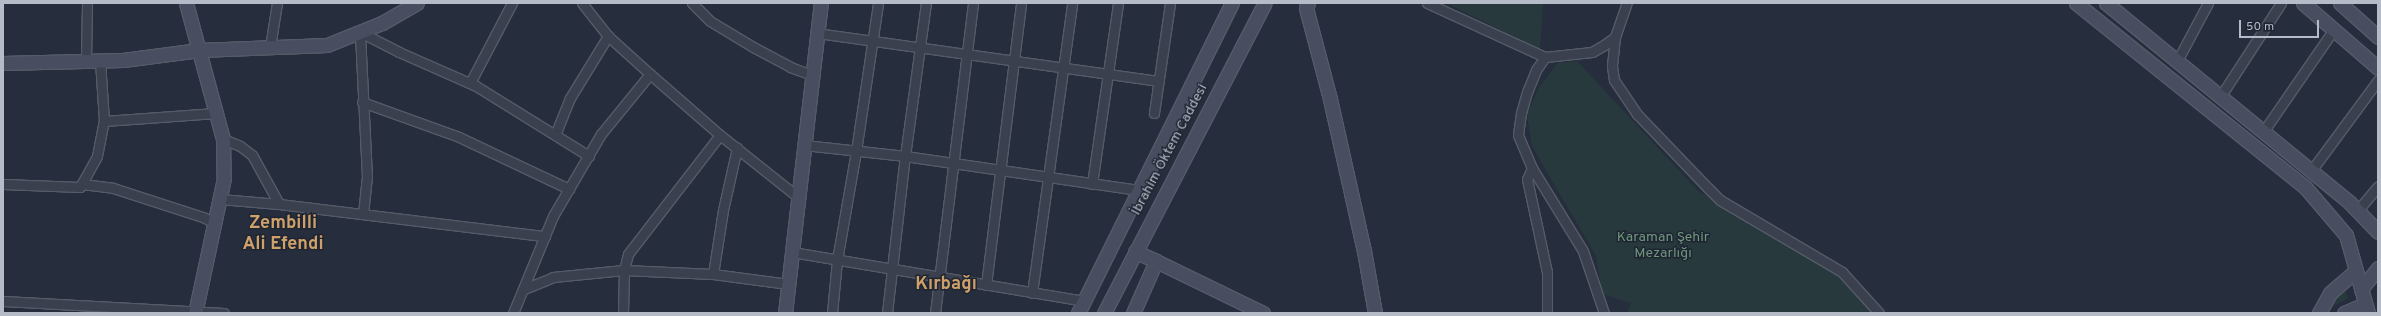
<!DOCTYPE html>
<html>
<head>
<meta charset="utf-8">
<style>
	body { margin:0 }
	#map { position:relative; width:2381px; height:316px; overflow:hidden; background:#262d3d; font-family:Overpass,sans-serif }
	div>[style] { position:absolute }
	.green>* { inset:0; background:#28393e }
	.roads { filter:drop-shadow(1px 0 #555b68) drop-shadow(-1px 0 #555b68) drop-shadow(0 1px #555b68) drop-shadow(0 -1px #555b68) }
	.street>* { height:9px; margin:-4.5px; padding:0 4.5px; transform-origin:4.5px; border-radius:4.5px; background:#3a404d }
	.secondary>* { height:13px; margin:-6.5px; padding:0 6.5px; transform-origin:6.5px; border-radius:6.5px; background:#484e60 }
	span { translate:-50% -50%; white-space:nowrap; text-align:center; line-height:1.15; -webkit-text-stroke:3px #1f2532; paint-order:stroke }
	.street-label { font-size:14px; color:#b6bbc8 }
	.park-label { font-size:14px; color:#6e977c }
	.district-label { font-size:18px; color:#cea06a; font-weight:700 }
	.frame { position:absolute; inset:0; border:4px solid #b6bbc8; pointer-events:none }
	.scale { position:absolute; left:2239px; top:20px; width:80px; height:18px; box-sizing:border-box; border:2px solid #b6bbc8; border-top:0; padding-left:5px; font-size:12px; line-height:14px; white-space:nowrap; color:#b6bbc8; -webkit-text-stroke:3px #1f2532; paint-order:stroke }
</style>
</head>
<body>
<div id="map">
	<div class="green">
		<div style="clip-path:polygon(1446px 3px,1543px 3px,1540px 49px)"></div>
		<div style="clip-path:polygon(1577px 61px,1699px 192px,1756px 221px,1843px 276px,1873px 313px,1627px 313px,1631px 303px,1602px 294px,1596px 256px,1532px 146px,1527px 114px,1540px 86px,1558px 63px)"></div>
		<div style="clip-path:polygon(2344px 287px,2348px 299px,2326px 309px,2334px 297px)"></div>
	</div>
	<div class="roads">
		<div class="street">
			<div style="left:582px;top:3px;width:42px;rotate:51.8deg"></div>
			<div style="left:608px;top:36px;width:57px;rotate:42.1deg"></div>
			<div style="left:650px;top:74px;width:93px;rotate:41.1deg"></div>
			<div style="left:720px;top:135px;width:100px;rotate:38.5deg"></div>
			<div style="left:692px;top:3px;width:25px;rotate:45deg"></div>
			<div style="left:710px;top:21px;width:52px;rotate:31deg"></div>
			<div style="left:755px;top:48px;width:40px;rotate:28deg"></div>
			<div style="left:790px;top:67px;width:23px;rotate:20deg"></div>
			<div style="left:1427px;top:3px;width:130px;rotate:24.6deg"></div>
			<div style="left:1545px;top:57px;width:47px;rotate:-6.1deg"></div>
			<div style="left:1592px;top:52px;width:14px;rotate:-30deg"></div>
			<div style="left:1604px;top:45px;width:14px;rotate:-36deg"></div>
			<div style="left:1615px;top:37px;width:36px;rotate:-71deg"></div>
			<div style="left:817px;top:33px;width:345px;rotate:8deg"></div>
			<div style="left:1615px;top:37px;width:29px;rotate:96deg"></div>
			<div style="left:1612px;top:66px;width:14px;rotate:82deg"></div>
			<div style="left:1614px;top:80px;width:41px;rotate:55.9deg"></div>
			<div style="left:1637px;top:114px;width:104px;rotate:46.2deg"></div>
			<div style="left:1709px;top:189px;width:16px;rotate:45deg"></div>
			<div style="left:1720px;top:200px;width:142px;rotate:30.5deg"></div>
			<div style="left:1842px;top:272px;width:55px;rotate:47.9deg"></div>
			<div style="left:270px;top:47px;width:45px;rotate:-81deg"></div>
			<div style="left:1545px;top:57px;width:16px;rotate:125deg"></div>
			<div style="left:1536px;top:70px;width:24px;rotate:112deg"></div>
			<div style="left:1527px;top:92px;width:22px;rotate:106deg"></div>
			<div style="left:1521px;top:113px;width:22px;rotate:98deg"></div>
			<div style="left:1518px;top:135px;width:36px;rotate:67deg"></div>
			<div style="left:1532px;top:168px;width:97px;rotate:58.4deg"></div>
			<div style="left:1583px;top:251px;width:65px;rotate:71.3deg"></div>
			<div style="left:86px;top:61px;width:58px;rotate:-89deg"></div>
			<div style="left:2177px;top:61px;width:66px;rotate:-61.9deg"></div>
			<div style="left:470px;top:83px;width:90px;rotate:-62.3deg"></div>
			<div style="left:2220px;top:97px;width:112px;rotate:-57deg"></div>
			<div style="left:362px;top:102px;width:103px;rotate:19.8deg"></div>
			<div style="left:459px;top:137px;width:122px;rotate:25.3deg"></div>
			<div style="left:1154px;top:113px;width:111px;rotate:-81.7deg"></div>
			<div style="left:104px;top:121px;width:112px;rotate:-4.1deg"></div>
			<div style="left:2263px;top:132px;width:125px;rotate:-55.4deg"></div>
			<div style="left:555px;top:135px;width:40px;rotate:-68deg"></div>
			<div style="left:570px;top:98px;width:73px;rotate:-58.5deg"></div>
			<div style="left:223px;top:139px;width:18px;rotate:22deg"></div>
			<div style="left:240px;top:146px;width:15px;rotate:37deg"></div>
			<div style="left:252px;top:155px;width:56px;rotate:61.1deg"></div>
			<div style="left:804px;top:145px;width:102px;rotate:6.2deg"></div>
			<div style="left:905px;top:156px;width:234px;rotate:8.3deg"></div>
			<div style="left:1532px;top:168px;width:12px;rotate:114deg"></div>
			<div style="left:1527px;top:179px;width:95px;rotate:77.9deg"></div>
			<div style="left:1547px;top:272px;width:41px;rotate:90deg"></div>
			<div style="left:2311px;top:171px;width:113px;rotate:-53.6deg"></div>
			<div style="left:3px;top:184px;width:77px;rotate:2.2deg"></div>
			<div style="left:80px;top:187px;width:35px;rotate:-61deg"></div>
			<div style="left:97px;top:156px;width:36px;rotate:-79deg"></div>
			<div style="left:104px;top:121px;width:61px;rotate:-93.8deg"></div>
			<div style="left:82px;top:184px;width:31px;rotate:7deg"></div>
			<div style="left:113px;top:188px;width:95px;rotate:17.9deg"></div>
			<div style="left:203px;top:217px;width:13px;rotate:27deg"></div>
			<div style="left:1092px;top:184px;width:183px;rotate:-81.8deg"></div>
			<div style="left:220px;top:199px;width:59px;rotate:4.8deg"></div>
			<div style="left:279px;top:204px;width:268px;rotate:6.9deg"></div>
			<div style="left:2358px;top:210px;width:31px;rotate:-50deg"></div>
			<div style="left:363px;top:214px;width:37px;rotate:-84deg"></div>
			<div style="left:367px;top:177px;width:145px;rotate:-92.8deg"></div>
			<div style="left:360px;top:32px;width:44px;rotate:27.1deg"></div>
			<div style="left:399px;top:52px;width:84px;rotate:23.8deg"></div>
			<div style="left:476px;top:86px;width:133px;rotate:31.8deg"></div>
			<div style="left:792px;top:252px;width:296px;rotate:9.5deg"></div>
			<div style="left:713px;top:274px;width:65px;rotate:-81.1deg"></div>
			<div style="left:723px;top:210px;width:64px;rotate:-77.3deg"></div>
			<div style="left:986px;top:285px;width:284px;rotate:-82.9deg"></div>
			<div style="left:524px;top:289px;width:31px;rotate:-22deg"></div>
			<div style="left:553px;top:277px;width:71px;rotate:-5.6deg"></div>
			<div style="left:624px;top:270px;width:89px;rotate:2.6deg"></div>
			<div style="left:713px;top:274px;width:76px;rotate:7.6deg"></div>
			<div style="left:1032px;top:293px;width:293px;rotate:-82.1deg"></div>
			<div style="left:3px;top:301px;width:221px;rotate:3.1deg"></div>
			<div style="left:513px;top:313px;width:105px;rotate:-67.6deg"></div>
			<div style="left:553px;top:216px;width:95px;rotate:-59.7deg"></div>
			<div style="left:601px;top:134px;width:77px;rotate:-50.8deg"></div>
			<div style="left:623px;top:313px;width:43px;rotate:-88.7deg"></div>
			<div style="left:624px;top:270px;width:16px;rotate:-76deg"></div>
			<div style="left:628px;top:254px;width:150px;rotate:-52.3deg"></div>
			<div style="left:832px;top:313px;width:53px;rotate:-84.6deg"></div>
			<div style="left:837px;top:260px;width:111px;rotate:-80.1deg"></div>
			<div style="left:856px;top:151px;width:150px;rotate:-81.5deg"></div>
			<div style="left:887px;top:313px;width:158px;rotate:-83.5deg"></div>
			<div style="left:905px;top:156px;width:154px;rotate:-82.2deg"></div>
			<div style="left:935px;top:313px;width:312px;rotate:-83deg"></div>
		</div>
		<div class="secondary">
			<div style="left:186px;top:3px;width:141px;rotate:74.8deg"></div>
			<div style="left:223px;top:139px;width:39px;rotate:89deg"></div>
			<div style="left:224px;top:178px;width:138px;rotate:102.1deg"></div>
			<div style="left:1308px;top:3px;width:5px;rotate:112deg"></div>
			<div style="left:1306px;top:8px;width:94px;rotate:75.2deg"></div>
			<div style="left:1330px;top:99px;width:156px;rotate:77.4deg"></div>
			<div style="left:1364px;top:251px;width:63px;rotate:79.9deg"></div>
			<div style="left:2076px;top:3px;width:294px;rotate:38.8deg"></div>
			<div style="left:2305px;top:187px;width:63px;rotate:49.5deg"></div>
			<div style="left:2346px;top:235px;width:81px;rotate:74.2deg"></div>
			<div style="left:2106px;top:3px;width:315px;rotate:39.3deg"></div>
			<div style="left:2350px;top:203px;width:40px;rotate:46deg"></div>
			<div style="left:2303px;top:3px;width:99px;rotate:40.9deg"></div>
			<div style="left:2340px;top:3px;width:51px;rotate:41.8deg"></div>
			<div style="left:3px;top:63px;width:120px;rotate:-1.4deg"></div>
			<div style="left:123px;top:60px;width:77px;rotate:-7.5deg"></div>
			<div style="left:199px;top:50px;width:128px;rotate:-2.2deg"></div>
			<div style="left:327px;top:45px;width:59px;rotate:-21.8deg"></div>
			<div style="left:382px;top:23px;width:40px;rotate:-29.7deg"></div>
			<div style="left:1156px;top:261px;width:119px;rotate:25.9deg"></div>
			<div style="left:2361px;top:289px;width:27px;rotate:-51deg"></div>
			<div style="left:785px;top:313px;width:312px;rotate:-83.4deg"></div>
			<div style="left:1078px;top:313px;width:346px;rotate:-63.6deg"></div>
			<div style="left:1104px;top:313px;width:349px;rotate:-62.6deg"></div>
			<div style="left:1133px;top:313px;width:57px;rotate:-66.1deg"></div>
			<div style="left:1156px;top:261px;width:23px;rotate:-155deg"></div>
			<div style="left:2319px;top:313px;width:23px;rotate:-61deg"></div>
			<div style="left:2330px;top:293px;width:33px;rotate:-41deg"></div>
			<div style="left:2344px;top:313px;width:23px;rotate:-23deg"></div>
		</div>
	</div>
	<div class="street-label">
		<span style="left:1170px;top:150px;rotate:-62deg">İbrahim Öktem Caddesi</span>
	</div>
	<div class="park-label">
		<span style="left:1663px;top:246px">Karaman Şehir<br>Mezarlığı</span>
	</div>
	<div class="district-label">
		<span style="left:283px;top:235px">Zembilli<br>Ali Efendi</span>
		<span style="left:946px;top:285px">Kırbağı</span>
	</div>
	<div class="frame"></div>
	<div class="scale">50 m</div>
</div>
</body>
</html>
